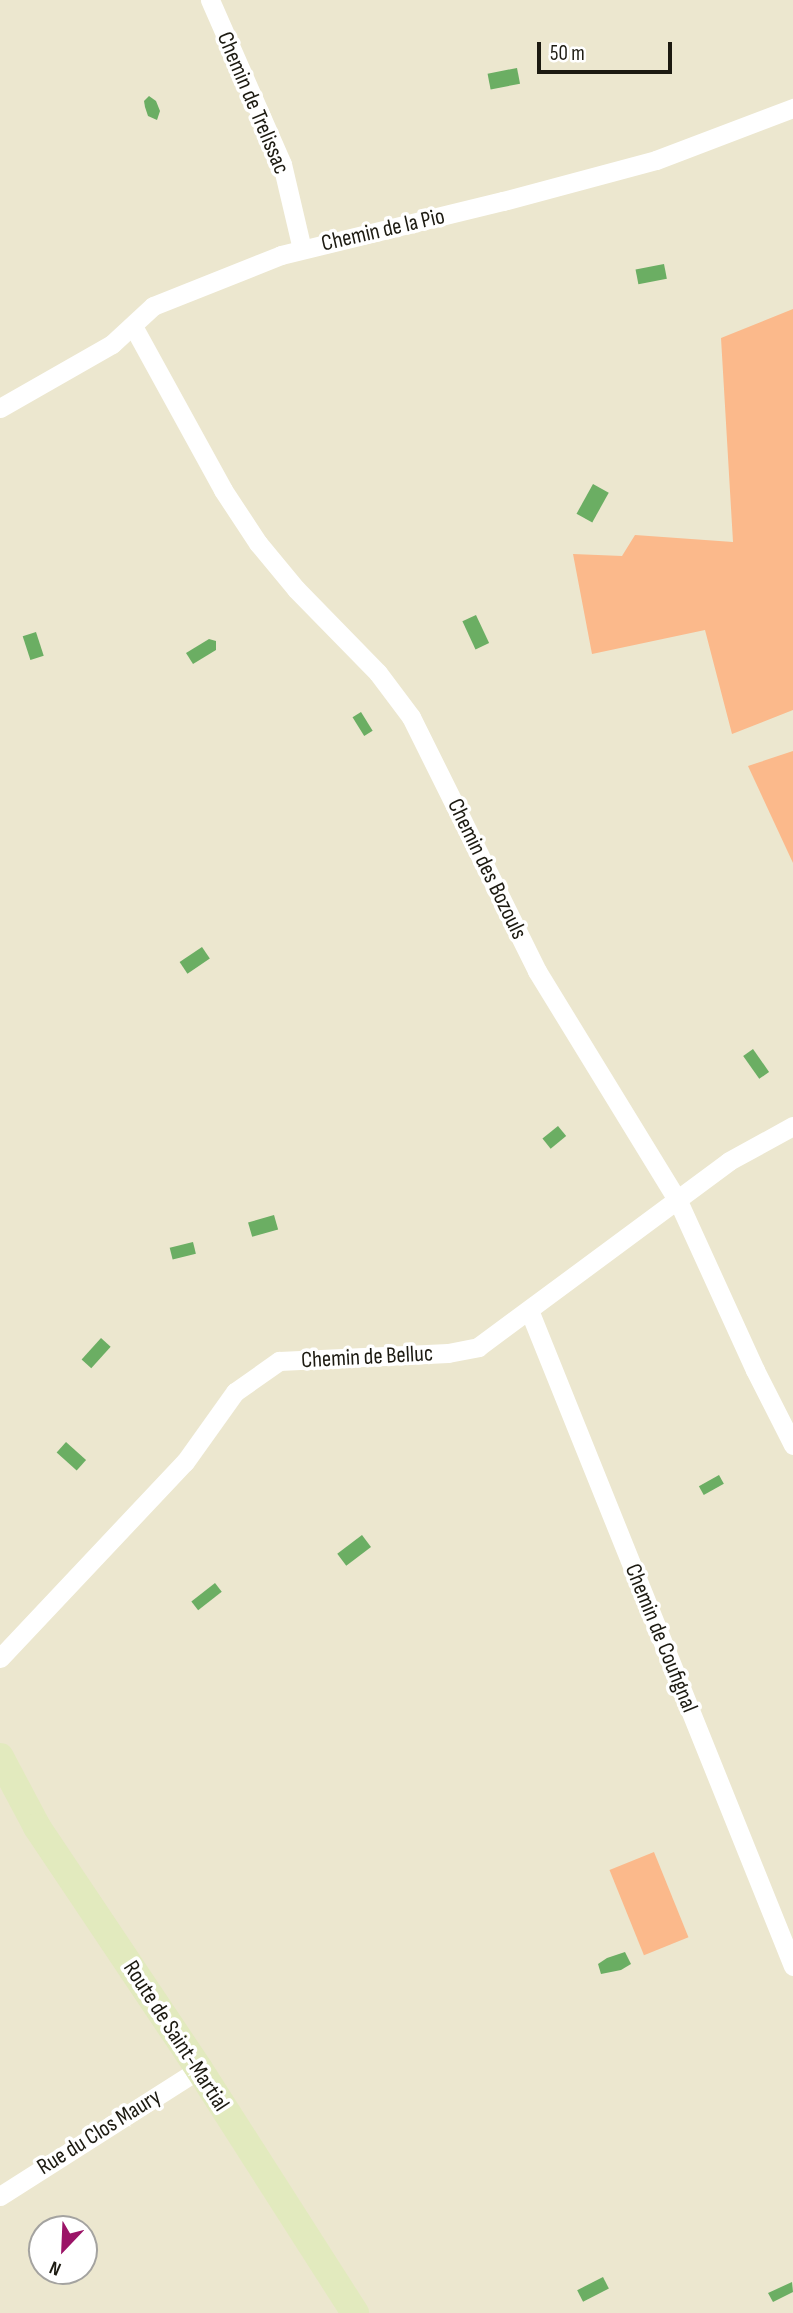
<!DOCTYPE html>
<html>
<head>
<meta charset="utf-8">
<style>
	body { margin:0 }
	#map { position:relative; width:793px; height:2313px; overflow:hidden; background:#ece7cf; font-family:"Sofia Sans Condensed",sans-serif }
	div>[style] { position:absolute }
	.green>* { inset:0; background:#fbb98b; transform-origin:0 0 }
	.water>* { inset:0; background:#6bae63; transform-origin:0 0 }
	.street>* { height:19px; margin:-9.5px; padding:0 9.5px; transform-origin:9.5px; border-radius:9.5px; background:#fff }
	.secondary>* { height:28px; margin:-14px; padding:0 14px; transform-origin:14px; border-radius:14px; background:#e2eabe }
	span { translate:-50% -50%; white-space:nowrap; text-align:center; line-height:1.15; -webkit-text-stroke:7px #fff; paint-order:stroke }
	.street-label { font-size:23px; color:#1c1a11 }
	.north { position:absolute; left:28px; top:2215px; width:70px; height:70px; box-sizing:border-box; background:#fff; border:2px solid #a4a3a0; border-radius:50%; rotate:203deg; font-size:19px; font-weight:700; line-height:28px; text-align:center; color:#1c1a11 }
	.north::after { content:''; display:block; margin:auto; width:24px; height:32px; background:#9b1467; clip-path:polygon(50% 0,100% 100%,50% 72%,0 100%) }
	.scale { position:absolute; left:537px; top:42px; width:135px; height:32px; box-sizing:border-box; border:4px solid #1c1a11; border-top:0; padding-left:9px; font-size:21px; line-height:24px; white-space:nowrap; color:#1c1a11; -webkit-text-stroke:5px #fff; paint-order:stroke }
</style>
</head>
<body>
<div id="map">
	<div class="green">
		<div style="clip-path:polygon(793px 309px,793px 710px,732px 734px,705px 630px,592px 654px,573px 554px,622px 556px,635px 535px,733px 542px,721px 338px)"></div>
		<div style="clip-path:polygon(793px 751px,793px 863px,748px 766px)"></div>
		<div style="left:654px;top:1852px;width:92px;height:48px;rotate:68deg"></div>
	</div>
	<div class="water">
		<div style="left:517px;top:68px;width:16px;height:30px;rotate:79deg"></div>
		<div style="clip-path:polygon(149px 96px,156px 101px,160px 111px,157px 120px,148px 116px,145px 107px,144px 101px)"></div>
		<div style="left:664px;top:264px;width:15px;height:29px;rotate:79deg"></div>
		<div style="left:593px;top:484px;width:18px;height:34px;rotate:29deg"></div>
		<div style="left:476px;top:615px;width:31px;height:15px;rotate:65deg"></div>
		<div style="left:36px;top:632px;width:25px;height:14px;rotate:72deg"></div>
		<div style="clip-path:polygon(209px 639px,216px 641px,216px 650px,193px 664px,186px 653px)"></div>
		<div style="left:361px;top:712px;width:22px;height:10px;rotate:58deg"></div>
		<div style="left:202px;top:947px;width:14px;height:27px;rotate:56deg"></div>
		<div style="left:753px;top:1049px;width:28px;height:12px;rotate:55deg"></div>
		<div style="left:558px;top:1126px;width:13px;height:20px;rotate:51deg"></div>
		<div style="left:274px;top:1215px;width:15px;height:27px;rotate:74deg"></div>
		<div style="left:193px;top:1242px;width:12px;height:24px;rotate:76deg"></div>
		<div style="left:101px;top:1338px;width:13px;height:29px;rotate:42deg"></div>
		<div style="left:66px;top:1442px;width:27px;height:14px;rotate:42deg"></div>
		<div style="left:719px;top:1475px;width:10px;height:23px;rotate:61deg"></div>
		<div style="left:362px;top:1535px;width:15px;height:31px;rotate:53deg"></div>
		<div style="left:215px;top:1583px;width:11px;height:30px;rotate:52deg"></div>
		<div style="clip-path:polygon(625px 1952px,631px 1964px,621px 1970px,601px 1974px,598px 1964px,607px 1958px)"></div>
		<div style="left:603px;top:2277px;width:13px;height:29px;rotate:63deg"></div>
		<div style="clip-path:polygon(792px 2282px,793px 2292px,773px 2302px,768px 2293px)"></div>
	</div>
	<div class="street">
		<div style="left:210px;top:0;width:179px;rotate:66.3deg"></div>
		<div style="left:282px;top:164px;width:87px;rotate:76.8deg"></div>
		<div style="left:133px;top:326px;width:187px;rotate:61.2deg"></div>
		<div style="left:223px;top:490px;width:64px;rotate:56.6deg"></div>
		<div style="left:258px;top:543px;width:60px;rotate:50.4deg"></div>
		<div style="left:296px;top:589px;width:117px;rotate:45.7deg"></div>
		<div style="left:378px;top:673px;width:55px;rotate:53.1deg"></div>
		<div style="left:411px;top:717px;width:284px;rotate:63.6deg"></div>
		<div style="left:537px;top:971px;width:270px;rotate:58.5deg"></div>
		<div style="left:678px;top:1201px;width:186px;rotate:65.5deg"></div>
		<div style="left:755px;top:1370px;width:84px;rotate:63.1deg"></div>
		<div style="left:0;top:408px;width:129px;rotate:-29.7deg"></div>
		<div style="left:112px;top:344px;width:56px;rotate:-42.8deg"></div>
		<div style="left:153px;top:306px;width:138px;rotate:-21.7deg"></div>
		<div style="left:281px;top:255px;width:228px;rotate:-13.7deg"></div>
		<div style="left:503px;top:201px;width:158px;rotate:-15deg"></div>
		<div style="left:656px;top:160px;width:147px;rotate:-20.8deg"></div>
		<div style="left:529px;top:1310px;width:707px;rotate:68.08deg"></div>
		<div style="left:0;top:1658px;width:270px;rotate:-46.7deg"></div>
		<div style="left:185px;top:1462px;width:86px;rotate:-54.5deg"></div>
		<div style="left:235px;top:1392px;width:54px;rotate:-35.2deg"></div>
		<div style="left:279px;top:1361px;width:169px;rotate:-2.7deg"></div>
		<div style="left:448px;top:1353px;width:31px;rotate:-11deg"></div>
		<div style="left:478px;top:1347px;width:312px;rotate:-36.5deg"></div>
		<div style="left:729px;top:1161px;width:73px;rotate:-28.7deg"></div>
		<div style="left:0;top:2196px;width:236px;rotate:-32.5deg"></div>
	</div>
	<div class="secondary">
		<div style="left:0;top:1757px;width:79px;rotate:62.1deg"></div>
		<div style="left:37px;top:1827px;width:291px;rotate:56.2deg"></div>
		<div style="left:199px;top:2069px;width:290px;rotate:57.4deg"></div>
	</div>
	<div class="street-label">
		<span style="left:253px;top:103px;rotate:67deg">Chemin de Trelissac</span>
		<span style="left:383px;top:230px;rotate:-13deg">Chemin de la Pio</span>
		<span style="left:487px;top:869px;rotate:64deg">Chemin des Bozouls</span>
		<span style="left:367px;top:1357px;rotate:-3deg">Chemin de Belluc</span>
		<span style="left:661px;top:1638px;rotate:68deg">Chemin de Coufignal</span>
		<span style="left:176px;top:2036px;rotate:57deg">Route de Saint-Martial</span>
		<span style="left:99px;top:2132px;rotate:-32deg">Rue du Clos Maury</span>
	</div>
	<div class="north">N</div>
	<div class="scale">50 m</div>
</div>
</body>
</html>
